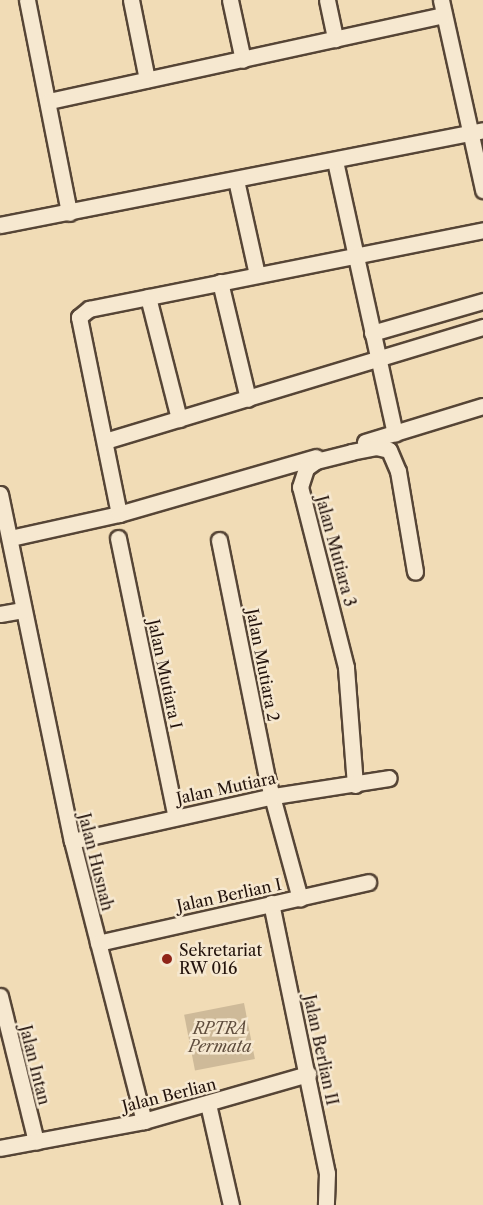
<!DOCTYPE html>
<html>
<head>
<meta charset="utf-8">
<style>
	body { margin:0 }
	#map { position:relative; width:483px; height:1205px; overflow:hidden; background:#f1dcb6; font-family:"Libre Caslon Text",serif }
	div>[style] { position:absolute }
	.green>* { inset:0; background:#ceba99; transform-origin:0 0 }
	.roads { filter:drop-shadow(2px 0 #564536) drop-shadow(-2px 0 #564536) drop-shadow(0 2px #564536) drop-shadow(0 -2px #564536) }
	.street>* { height:15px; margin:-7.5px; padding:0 7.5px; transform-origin:7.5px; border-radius:7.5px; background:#f6e8d0 }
	.dots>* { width:16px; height:16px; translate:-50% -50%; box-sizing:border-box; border:3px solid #f6e8d0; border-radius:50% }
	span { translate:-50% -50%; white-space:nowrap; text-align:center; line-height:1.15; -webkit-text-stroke:5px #f6e8d0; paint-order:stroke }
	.street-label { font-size:16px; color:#23130c }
	.poi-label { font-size:16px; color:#23130c }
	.left { translate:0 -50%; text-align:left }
	.park-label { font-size:16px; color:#5f4d3d; font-style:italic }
</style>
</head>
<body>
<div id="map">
	<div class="green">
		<div style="left:244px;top:1003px;width:57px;height:61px;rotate:79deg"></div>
	</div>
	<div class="roads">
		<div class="street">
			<div style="left:27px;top:0;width:217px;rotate:78.8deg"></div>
			<div style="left:131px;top:0;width:81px;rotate:78.6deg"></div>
			<div style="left:230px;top:0;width:61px;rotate:77.8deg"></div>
			<div style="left:327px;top:0;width:40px;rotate:78deg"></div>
			<div style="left:441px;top:0;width:195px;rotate:77.5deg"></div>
			<div style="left:49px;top:101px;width:404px;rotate:-12.3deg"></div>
			<div style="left:335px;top:161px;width:279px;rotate:77.6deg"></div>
			<div style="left:236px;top:180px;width:97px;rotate:77.5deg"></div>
			<div style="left:0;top:225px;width:492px;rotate:-11.1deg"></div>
			<div style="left:220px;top:282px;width:120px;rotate:76.5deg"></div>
			<div style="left:148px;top:297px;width:126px;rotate:75.7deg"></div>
			<div style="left:372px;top:333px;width:116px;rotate:-16.1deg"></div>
			<div style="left:105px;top:441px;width:395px;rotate:-16.8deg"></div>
			<div style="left:365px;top:442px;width:123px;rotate:-17deg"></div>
			<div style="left:0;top:494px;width:354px;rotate:78.3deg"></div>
			<div style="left:72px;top:841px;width:289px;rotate:75.6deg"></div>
			<div style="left:119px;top:514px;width:201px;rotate:-101.5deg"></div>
			<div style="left:79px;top:317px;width:13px;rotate:-39deg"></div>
			<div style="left:89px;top:309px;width:402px;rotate:-11.3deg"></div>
			<div style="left:15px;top:537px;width:107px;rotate:-12.5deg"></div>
			<div style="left:119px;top:514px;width:205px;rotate:-16.1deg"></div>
			<div style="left:118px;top:538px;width:285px;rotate:78.3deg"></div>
			<div style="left:219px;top:540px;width:243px;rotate:78.6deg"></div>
			<div style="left:267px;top:778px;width:125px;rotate:74.7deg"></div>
			<div style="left:0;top:614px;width:23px;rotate:-10deg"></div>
			<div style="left:355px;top:785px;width:118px;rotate:-94.4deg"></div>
			<div style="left:346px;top:667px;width:186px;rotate:-104.3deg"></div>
			<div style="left:300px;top:487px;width:20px;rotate:-72deg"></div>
			<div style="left:306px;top:468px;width:12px;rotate:-35deg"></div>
			<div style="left:316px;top:461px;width:36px;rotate:-14deg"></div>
			<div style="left:351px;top:452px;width:25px;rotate:-11deg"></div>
			<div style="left:376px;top:447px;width:13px;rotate:13deg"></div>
			<div style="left:389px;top:450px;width:23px;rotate:67deg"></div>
			<div style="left:398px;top:471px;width:102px;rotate:80.4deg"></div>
			<div style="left:72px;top:841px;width:207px;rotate:-12.6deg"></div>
			<div style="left:274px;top:796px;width:116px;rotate:-8.9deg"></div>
			<div style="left:271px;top:903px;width:276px;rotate:78.3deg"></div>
			<div style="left:327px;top:1173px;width:32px;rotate:92deg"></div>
			<div style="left:98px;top:943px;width:277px;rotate:-12.7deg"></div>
			<div style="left:0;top:996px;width:150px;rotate:76.1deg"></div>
			<div style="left:208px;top:1104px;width:104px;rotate:77.2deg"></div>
			<div style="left:0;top:1148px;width:147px;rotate:-10.6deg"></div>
			<div style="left:144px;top:1121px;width:171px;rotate:-16deg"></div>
		</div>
	</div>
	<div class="dots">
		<div style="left:167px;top:959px;background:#8f2418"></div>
	</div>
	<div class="street-label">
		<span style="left:336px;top:551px;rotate:75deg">Jalan Mutiara 3</span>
		<span style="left:263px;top:665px;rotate:79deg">Jalan Mutiara 2</span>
		<span style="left:165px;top:674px;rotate:78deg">Jalan Mutiara I</span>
		<span style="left:226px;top:788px;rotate:-12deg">Jalan Mutiara</span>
		<span style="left:96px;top:862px;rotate:76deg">Jalan Husnah</span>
		<span style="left:229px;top:895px;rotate:-12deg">Jalan Berlian I</span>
		<span style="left:321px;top:1050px;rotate:78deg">Jalan Berlian II</span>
		<span style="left:35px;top:1065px;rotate:76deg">Jalan Intan</span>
		<span style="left:169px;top:1095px;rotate:-14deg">Jalan Berlian</span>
	</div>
	<div class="poi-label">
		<span class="left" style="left:179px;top:959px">Sekretariat<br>RW 016</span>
	</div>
	<div class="park-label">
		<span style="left:220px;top:1037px">RPTRA<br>Permata</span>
	</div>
</div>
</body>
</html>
